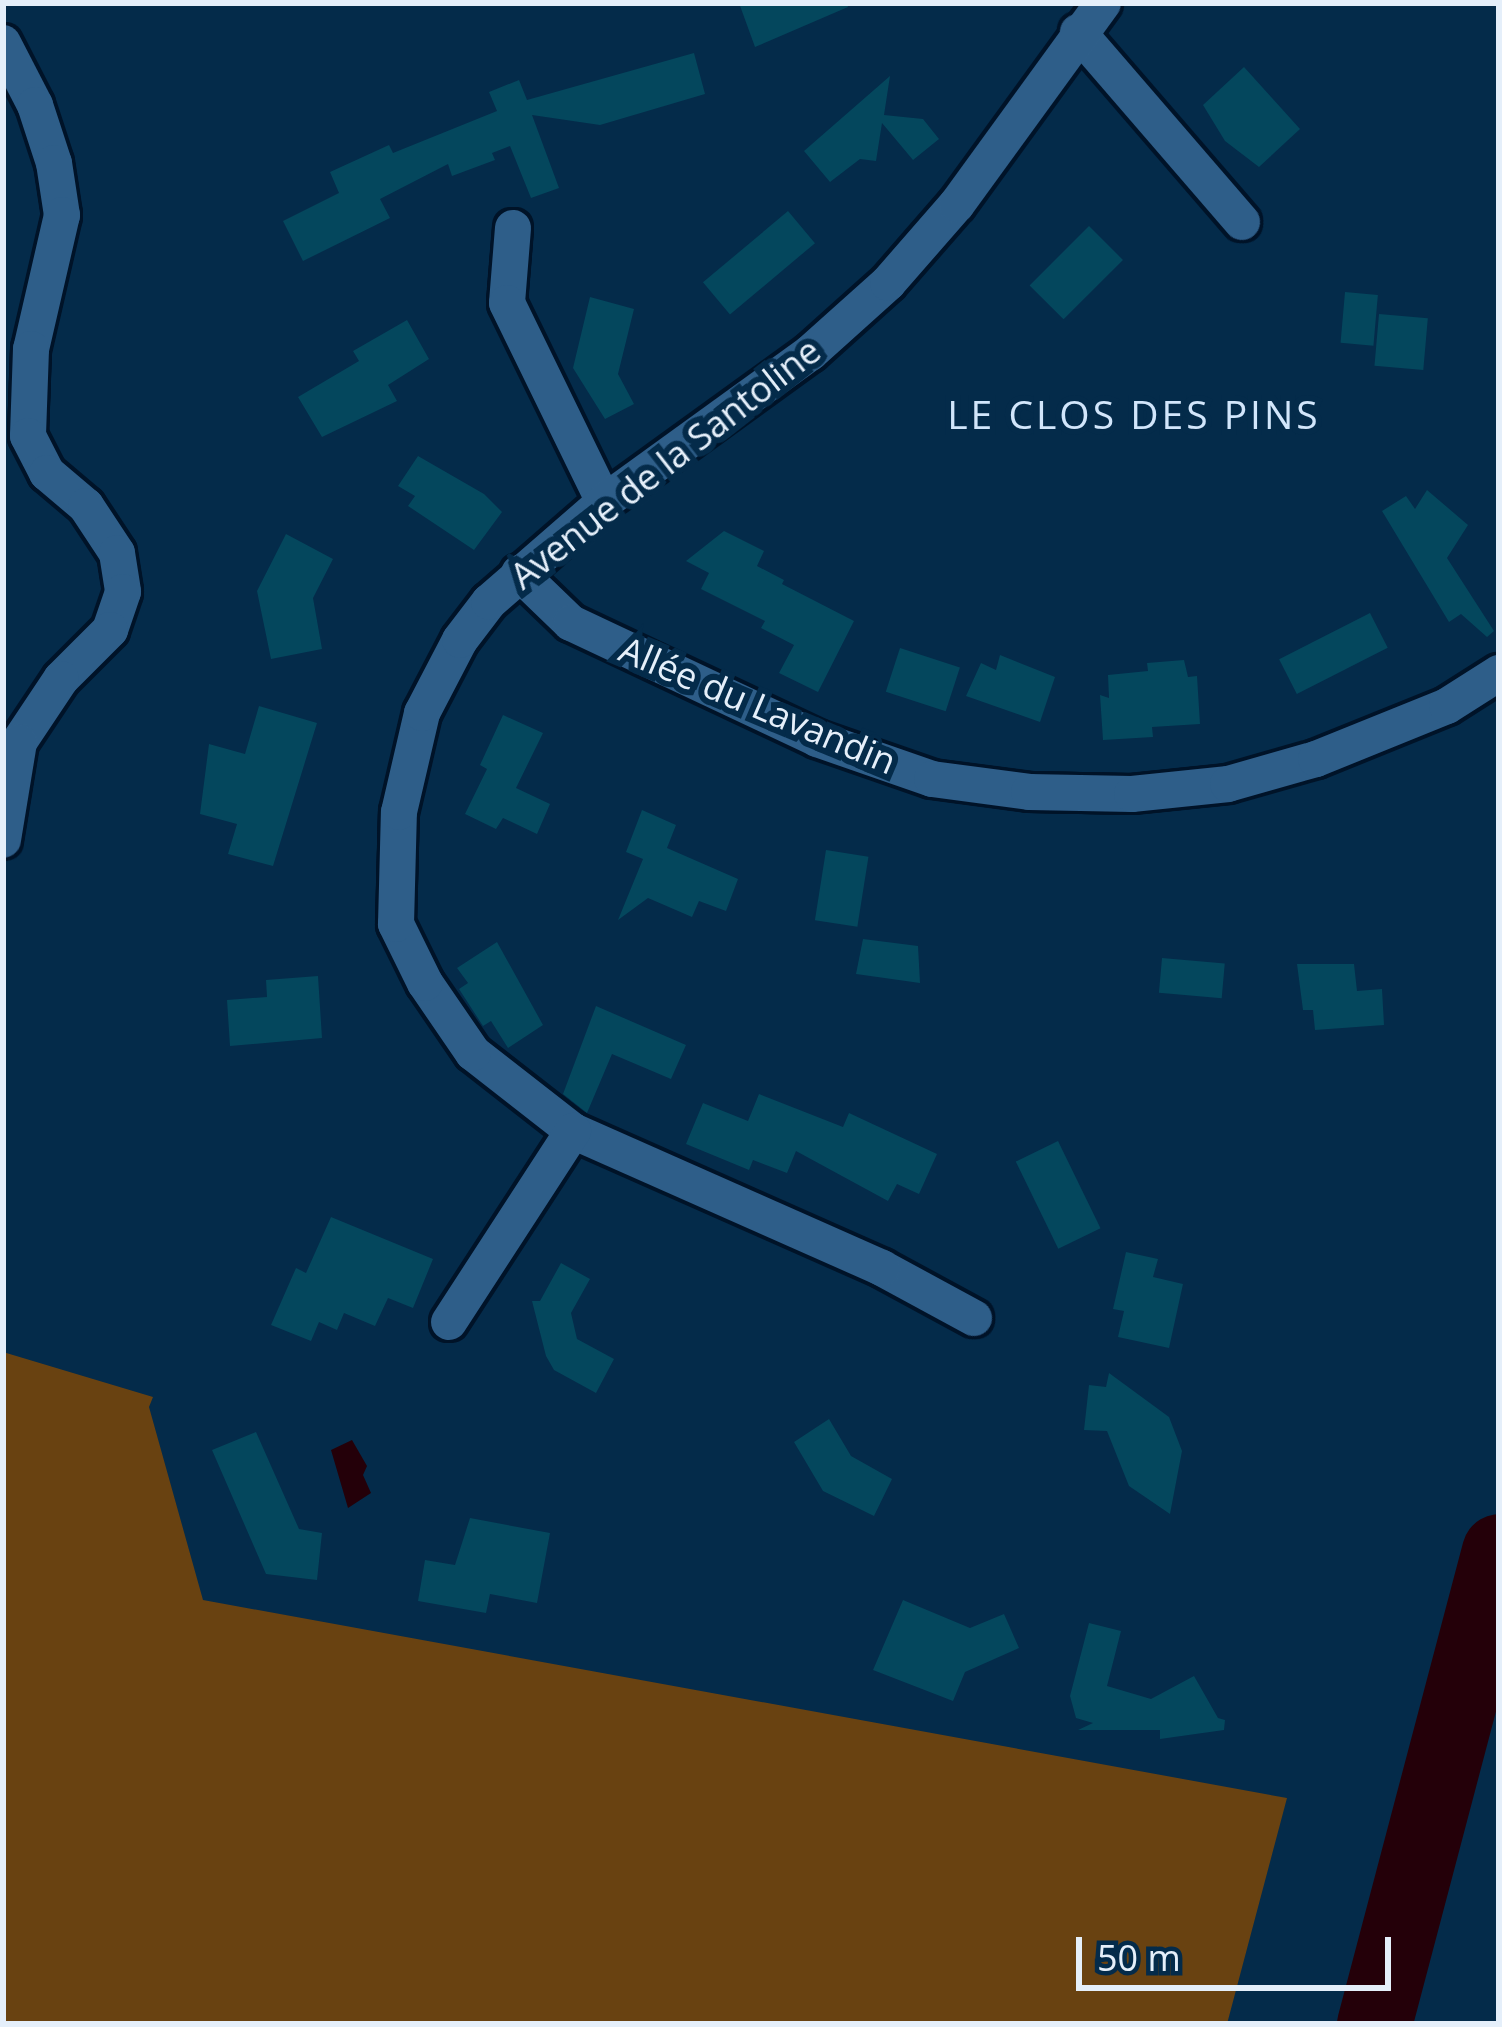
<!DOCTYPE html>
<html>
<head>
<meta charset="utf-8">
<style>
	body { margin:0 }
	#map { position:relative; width:1502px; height:2027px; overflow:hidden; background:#042b4a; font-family:"Open Sans",sans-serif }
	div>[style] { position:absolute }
	.green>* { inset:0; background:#694211 }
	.water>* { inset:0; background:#240009 }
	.river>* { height:75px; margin:-37.5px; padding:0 37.5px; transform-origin:37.5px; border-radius:37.5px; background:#240009 }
	.building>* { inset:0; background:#04475d; transform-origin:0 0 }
	.roads { filter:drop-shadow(3px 0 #001328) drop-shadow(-3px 0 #001328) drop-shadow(0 3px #001328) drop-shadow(0 -3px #001328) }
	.street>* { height:36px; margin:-18px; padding:0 18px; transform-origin:18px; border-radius:18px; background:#2e5e89 }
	span { translate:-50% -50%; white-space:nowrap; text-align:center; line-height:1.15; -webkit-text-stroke:12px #042b4a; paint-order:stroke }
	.street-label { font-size:36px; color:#e5effa }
	.neighbourhood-label { font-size:39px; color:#d2e6fb; letter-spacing:3px }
	.frame { position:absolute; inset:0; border:6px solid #e5effa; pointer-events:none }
	.scale { position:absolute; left:1076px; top:1937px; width:315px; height:54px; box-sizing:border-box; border:6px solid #e5effa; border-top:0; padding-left:15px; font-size:36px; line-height:42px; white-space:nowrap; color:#e5effa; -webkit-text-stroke:9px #042b4a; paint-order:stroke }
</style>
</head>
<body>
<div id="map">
	<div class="green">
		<div style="clip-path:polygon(3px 1352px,153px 1397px,149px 1407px,203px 1600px,1287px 1798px,1227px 2024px,3px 2024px)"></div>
	</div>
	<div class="water">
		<div style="clip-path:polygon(352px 1440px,367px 1466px,363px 1475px,371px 1493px,348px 1508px,331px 1450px)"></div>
	</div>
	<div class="river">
		<div style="left:1374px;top:2024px;width:489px;rotate:-75.2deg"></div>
	</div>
	<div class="building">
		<div style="clip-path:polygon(739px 3px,847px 3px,848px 7px,755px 47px)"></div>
		<div style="clip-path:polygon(694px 53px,705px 94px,600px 125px,532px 115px,559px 188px,531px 198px,510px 146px,492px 153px,495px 160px,452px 176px,448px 164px,380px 199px,390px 218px,303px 261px,283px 221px,339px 193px,330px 172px,389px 145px,393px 153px,497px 111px,489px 92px,519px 80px,527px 100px)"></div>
		<div style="clip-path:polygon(1244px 67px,1300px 129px,1259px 167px,1225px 141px,1203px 105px)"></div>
		<div style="clip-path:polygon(890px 76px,884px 115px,923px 119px,939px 139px,913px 160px,882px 123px,876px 161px,860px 159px,830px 182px,804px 151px)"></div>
		<div style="left:788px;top:211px;width:42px;height:111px;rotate:50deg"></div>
		<div style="left:1089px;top:226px;width:48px;height:84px;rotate:45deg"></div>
		<div style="left:1345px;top:292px;width:33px;height:51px;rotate:5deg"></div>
		<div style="clip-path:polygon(590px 297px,634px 309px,618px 374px,634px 404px,605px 419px,573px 368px)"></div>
		<div style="left:1379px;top:314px;width:49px;height:52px;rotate:5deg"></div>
		<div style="clip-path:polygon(407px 320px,429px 359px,388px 385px,397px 401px,322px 437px,298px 397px,359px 361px,353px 351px)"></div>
		<div style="clip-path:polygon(418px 456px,484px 494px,502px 512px,474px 550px,408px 506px,415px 496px,398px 486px)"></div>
		<div style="clip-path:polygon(1427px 490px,1468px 525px,1447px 558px,1494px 631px,1487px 637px,1461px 614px,1449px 622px,1382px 511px,1406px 496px,1415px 509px)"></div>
		<div style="clip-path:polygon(724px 531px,764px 551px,757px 566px,784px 580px,782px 584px,854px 621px,818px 692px,779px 673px,794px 645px,761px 628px,765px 621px,701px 589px,709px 573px,686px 561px)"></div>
		<div style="clip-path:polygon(286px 534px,333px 559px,313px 598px,322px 649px,271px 659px,257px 591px)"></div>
		<div style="left:1370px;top:613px;width:39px;height:102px;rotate:63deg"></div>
		<div style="left:900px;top:648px;width:63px;height:46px;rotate:18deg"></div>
		<div style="clip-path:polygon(1000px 655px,1055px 677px,1040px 722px,966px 696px,981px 663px,996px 670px)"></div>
		<div style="clip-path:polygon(1184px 660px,1188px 677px,1197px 676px,1200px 724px,1152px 727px,1153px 737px,1103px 740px,1100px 695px,1109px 698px,1108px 675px,1148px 671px,1147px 663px)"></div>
		<div style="clip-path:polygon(259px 706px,317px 723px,273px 866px,228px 854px,237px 824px,200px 814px,209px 744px,245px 754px)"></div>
		<div style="clip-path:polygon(503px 715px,543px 733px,516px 788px,550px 804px,537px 834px,503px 818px,496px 829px,465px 814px,487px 769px,480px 765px)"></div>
		<div style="clip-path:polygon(642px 810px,676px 825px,667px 848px,738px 879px,726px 911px,699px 901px,692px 917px,648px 898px,618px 920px,643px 859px,626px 852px)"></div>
		<div style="left:826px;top:850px;width:43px;height:71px;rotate:9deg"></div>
		<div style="clip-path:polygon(863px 939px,918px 946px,920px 983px,856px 974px)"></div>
		<div style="clip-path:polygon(497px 942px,543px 1025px,508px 1048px,491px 1021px,483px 1026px,459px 989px,468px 983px,457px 968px)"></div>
		<div style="left:1162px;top:958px;width:63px;height:35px;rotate:5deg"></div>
		<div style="clip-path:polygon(1297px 964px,1354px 964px,1357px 991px,1382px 989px,1384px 1025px,1315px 1030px,1313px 1010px,1303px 1010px)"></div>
		<div style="clip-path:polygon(318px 976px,322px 1038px,230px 1046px,227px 1000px,267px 997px,266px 980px)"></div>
		<div style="clip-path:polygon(596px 1006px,686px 1045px,671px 1079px,612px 1054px,587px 1113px,563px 1094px)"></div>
		<div style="clip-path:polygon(759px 1094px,843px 1127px,849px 1113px,937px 1154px,919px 1194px,897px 1184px,888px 1201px,796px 1151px,787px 1173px,753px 1160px,749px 1170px,686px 1144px,703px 1103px,748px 1121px)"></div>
		<div style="left:1058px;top:1141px;width:97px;height:47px;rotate:64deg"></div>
		<div style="clip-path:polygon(331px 1217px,433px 1259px,413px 1308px,388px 1298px,375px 1326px,344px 1313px,337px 1330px,319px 1322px,311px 1341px,271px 1325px,296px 1268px,306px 1273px)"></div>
		<div style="clip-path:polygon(1126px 1252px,1158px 1259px,1153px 1277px,1183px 1284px,1169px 1348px,1118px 1337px,1124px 1311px,1113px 1309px)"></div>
		<div style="clip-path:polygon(561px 1263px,590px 1279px,571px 1313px,577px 1339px,614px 1359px,596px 1393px,554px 1370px,546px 1356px,532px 1301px,540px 1301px)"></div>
		<div style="clip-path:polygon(1109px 1373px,1169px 1417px,1182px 1451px,1170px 1514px,1129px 1486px,1107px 1431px,1084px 1430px,1089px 1385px,1106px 1387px)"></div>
		<div style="clip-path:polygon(829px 1419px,851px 1456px,892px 1479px,874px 1516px,823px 1491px,794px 1442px)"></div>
		<div style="clip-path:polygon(256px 1432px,299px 1529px,322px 1533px,317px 1580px,266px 1574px,212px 1450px)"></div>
		<div style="clip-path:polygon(470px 1518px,550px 1533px,537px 1603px,490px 1594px,486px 1613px,418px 1601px,425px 1560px,455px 1565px)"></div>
		<div style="clip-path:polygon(903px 1600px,970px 1628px,1004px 1614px,1019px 1648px,965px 1672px,953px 1701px,873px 1670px)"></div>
		<div style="clip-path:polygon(1089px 1623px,1121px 1631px,1107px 1686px,1151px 1699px,1194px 1676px,1218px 1718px,1225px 1720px,1224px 1730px,1160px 1739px,1160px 1730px,1078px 1730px,1093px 1723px,1076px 1718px,1070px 1696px)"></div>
	</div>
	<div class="roads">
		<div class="street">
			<div style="left:1078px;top:32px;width:251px;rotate:49.2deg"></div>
			<div style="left:3px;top:43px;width:70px;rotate:62.7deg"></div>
			<div style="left:35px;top:105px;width:61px;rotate:71.9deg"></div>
			<div style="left:54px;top:163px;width:53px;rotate:81.3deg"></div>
			<div style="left:62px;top:215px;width:138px;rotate:103deg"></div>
			<div style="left:31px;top:349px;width:87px;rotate:92deg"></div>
			<div style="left:28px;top:436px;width:42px;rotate:62.8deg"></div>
			<div style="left:47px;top:473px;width:51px;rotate:40.2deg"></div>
			<div style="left:86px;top:506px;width:56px;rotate:56.6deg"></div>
			<div style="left:117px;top:553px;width:39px;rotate:81deg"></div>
			<div style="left:123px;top:592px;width:40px;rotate:108.9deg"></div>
			<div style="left:110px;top:630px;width:69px;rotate:135deg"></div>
			<div style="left:61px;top:679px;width:76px;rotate:123.7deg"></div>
			<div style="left:19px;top:742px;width:99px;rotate:99.3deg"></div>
			<div style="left:513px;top:228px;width:75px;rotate:94.6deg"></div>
			<div style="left:507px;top:303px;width:221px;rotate:64deg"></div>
			<div style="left:519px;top:573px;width:72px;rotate:43.9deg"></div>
			<div style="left:571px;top:623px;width:272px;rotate:25.2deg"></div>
			<div style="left:817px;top:739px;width:122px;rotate:19.2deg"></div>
			<div style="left:932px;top:779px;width:98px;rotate:7.6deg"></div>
			<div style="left:1029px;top:792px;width:103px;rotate:1.1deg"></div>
			<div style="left:1132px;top:794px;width:97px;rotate:-5.9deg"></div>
			<div style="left:1228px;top:784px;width:91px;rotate:-15.9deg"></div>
			<div style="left:1316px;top:759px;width:141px;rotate:-22deg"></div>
			<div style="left:1447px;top:706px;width:62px;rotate:-32.4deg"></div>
			<div style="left:974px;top:1318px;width:105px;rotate:-151.5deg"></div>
			<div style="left:882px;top:1268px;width:338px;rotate:-156.1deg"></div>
			<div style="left:573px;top:1131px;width:127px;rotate:-142deg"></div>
			<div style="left:473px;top:1053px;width:85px;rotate:-124.4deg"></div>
			<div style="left:425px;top:983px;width:66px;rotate:-116.2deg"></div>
			<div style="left:396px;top:924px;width:112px;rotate:-88.5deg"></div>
			<div style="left:399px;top:812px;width:102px;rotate:-76.9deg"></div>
			<div style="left:422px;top:713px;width:82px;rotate:-62.5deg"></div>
			<div style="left:460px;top:640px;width:48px;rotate:-52.7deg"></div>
			<div style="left:489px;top:602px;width:152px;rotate:-41deg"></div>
			<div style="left:604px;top:502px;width:254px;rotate:-35.9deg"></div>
			<div style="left:810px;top:353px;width:105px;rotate:-41.9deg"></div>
			<div style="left:888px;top:283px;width:105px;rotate:-48.9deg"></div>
			<div style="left:957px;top:204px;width:248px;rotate:-54deg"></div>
			<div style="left:449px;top:1322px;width:228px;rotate:-57deg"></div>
		</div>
	</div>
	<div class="street-label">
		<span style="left:665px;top:463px;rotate:-38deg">Avenue de la Santoline</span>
		<span style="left:758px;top:705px;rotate:23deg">Allée du Lavandin</span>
	</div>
	<div class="neighbourhood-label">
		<span style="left:1134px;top:414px">LE CLOS DES PINS</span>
	</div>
	<div class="frame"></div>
	<div class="scale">50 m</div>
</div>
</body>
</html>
